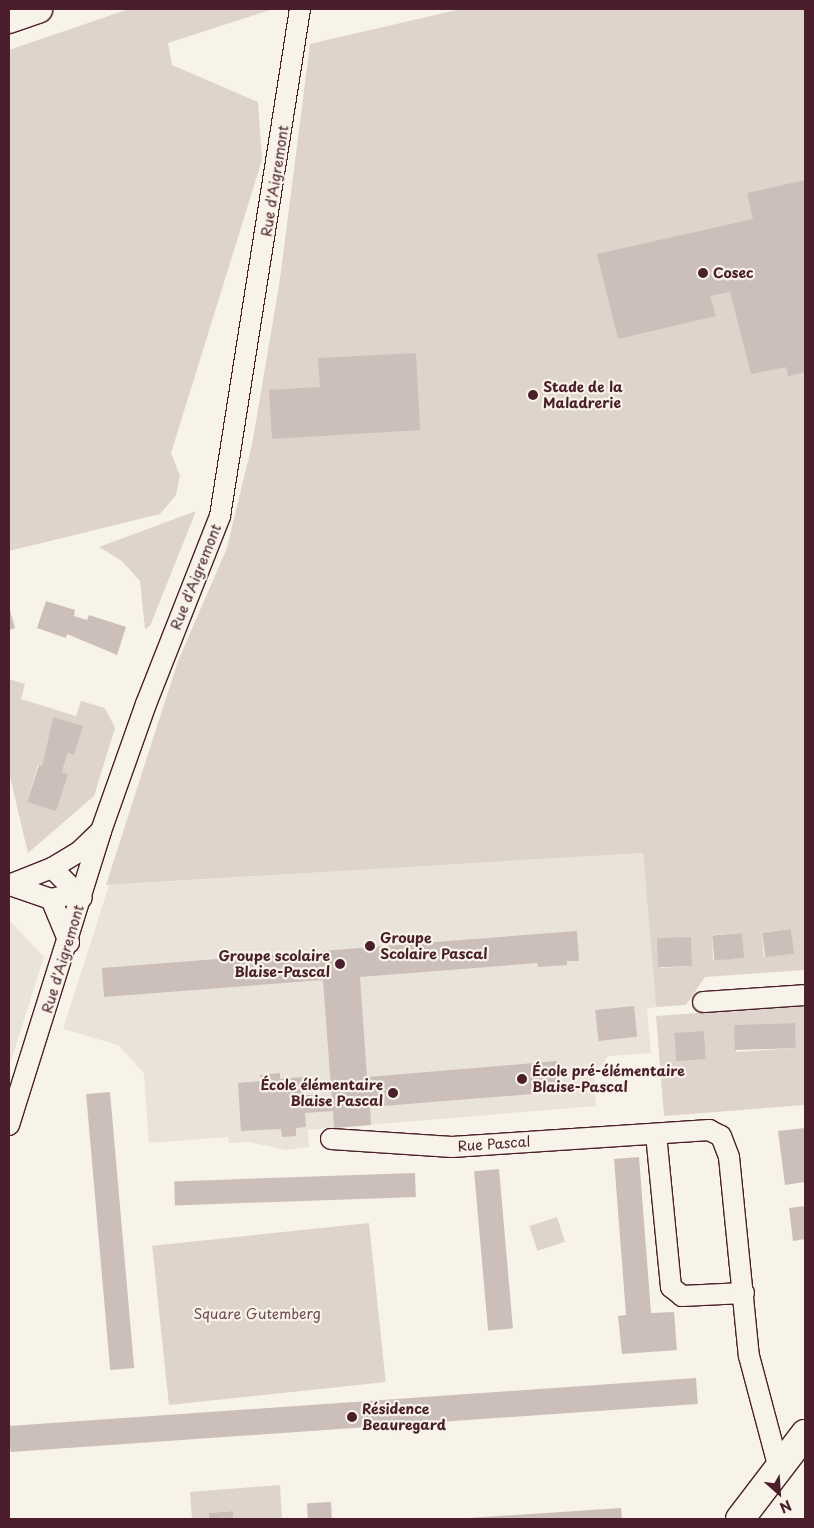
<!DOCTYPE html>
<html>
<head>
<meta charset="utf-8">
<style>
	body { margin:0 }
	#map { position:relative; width:814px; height:1528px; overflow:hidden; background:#f7f3e8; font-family:"Playpen Sans",sans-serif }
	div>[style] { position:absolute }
	.built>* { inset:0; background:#eae3da }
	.green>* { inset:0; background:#ded4cc; transform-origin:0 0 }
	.building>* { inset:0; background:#ccbfb9; transform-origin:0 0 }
	.roads { filter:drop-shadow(1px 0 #4a1f2b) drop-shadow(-1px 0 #4a1f2b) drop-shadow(0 1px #4a1f2b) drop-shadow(0 -1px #4a1f2b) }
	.street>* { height:20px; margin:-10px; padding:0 10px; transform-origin:10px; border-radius:10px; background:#f7f3e8 }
	.primary>* { height:28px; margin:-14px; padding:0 14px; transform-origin:14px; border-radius:14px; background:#f7f3e8 }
	.highway>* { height:28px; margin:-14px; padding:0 14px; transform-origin:14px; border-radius:14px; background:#f7f3e8 }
	.dots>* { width:14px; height:14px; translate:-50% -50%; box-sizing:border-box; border:2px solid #f7f3e8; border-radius:50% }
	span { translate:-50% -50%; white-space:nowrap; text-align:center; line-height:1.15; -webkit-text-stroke:4.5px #f7f3e8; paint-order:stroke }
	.street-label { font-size:14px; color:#4a1f2b }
	.poi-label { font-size:14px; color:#4a1f2b; font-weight:700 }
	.left { translate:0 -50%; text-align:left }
	.right { translate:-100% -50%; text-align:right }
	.park-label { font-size:14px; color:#6f4c53 }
	.frame { position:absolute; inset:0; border:10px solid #4a1f2b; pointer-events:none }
	.north { position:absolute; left:754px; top:1468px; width:50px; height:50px; -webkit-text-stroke:4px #f7f3e8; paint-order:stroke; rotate:154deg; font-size:14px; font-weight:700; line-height:20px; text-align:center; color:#4a1f2b }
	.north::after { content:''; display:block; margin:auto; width:18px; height:22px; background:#4a1f2b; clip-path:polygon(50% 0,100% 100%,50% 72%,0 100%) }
</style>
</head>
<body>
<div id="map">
	<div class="built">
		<div style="clip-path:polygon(643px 853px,656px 1007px,647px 1009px,651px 1053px,608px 1056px,594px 1078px,596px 1106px,308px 1130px,309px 1147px,286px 1150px,250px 1142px,229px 1143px,228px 1137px,149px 1143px,144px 1073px,118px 1045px,63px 1029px,109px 885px)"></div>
		<div style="clip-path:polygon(9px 920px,44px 957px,9px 1067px)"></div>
	</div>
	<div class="green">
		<div style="clip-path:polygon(129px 9px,273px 9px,168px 43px,172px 65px,258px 102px,262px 160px,171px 453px,180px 476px,176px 495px,160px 514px,9px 551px,9px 50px)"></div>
		<div style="clip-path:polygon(evenodd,461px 9px,805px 9px,805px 970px,705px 977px,686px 1005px,656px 1007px,643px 853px,106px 885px,178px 661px,227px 548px,234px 518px,252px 445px,280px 279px,310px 44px,461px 9px,791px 929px,793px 954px,764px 957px,762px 932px,791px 929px,461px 9px,742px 933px,744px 958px,713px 960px,712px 935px,742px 933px,461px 9px,690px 937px,692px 966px,659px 968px,690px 937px)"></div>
		<div style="clip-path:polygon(196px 511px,150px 626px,145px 629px,140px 581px,122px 561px,99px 547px)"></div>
		<div style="clip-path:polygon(evenodd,9px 679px,25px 684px,21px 699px,76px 716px,81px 701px,105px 708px,115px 728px,94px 796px,28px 853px,9px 773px,9px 679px,53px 717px,82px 726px,74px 755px,68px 753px,62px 772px,67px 774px,27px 802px,38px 765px,42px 766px,53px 717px)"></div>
		<div style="clip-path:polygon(evenodd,805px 1005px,805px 1105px,664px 1116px,656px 1016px,805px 1005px,794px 1023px,796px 1048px,736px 1052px,734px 1027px,794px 1023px,805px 1005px,704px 1032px,706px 1059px,676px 1060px,674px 1034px,704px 1032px)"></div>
		<div style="left:557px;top:1217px;width:26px;height:29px;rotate:72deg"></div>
		<div style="left:369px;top:1223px;width:160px;height:218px;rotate:84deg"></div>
		<div style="clip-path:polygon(280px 1485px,282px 1519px,233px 1519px,232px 1511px,209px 1513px,209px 1519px,192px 1519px,190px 1492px)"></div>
	</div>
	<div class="building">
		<div style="clip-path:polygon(805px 180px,805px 372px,788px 376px,786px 367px,751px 374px,730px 292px,710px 296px,716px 316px,618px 339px,597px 254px,753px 219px,747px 193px)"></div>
		<div style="clip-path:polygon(416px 353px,420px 430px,272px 439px,269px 390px,320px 387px,318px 358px)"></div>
		<div style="clip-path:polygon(46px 601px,75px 610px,74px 616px,87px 620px,89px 615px,126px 627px,117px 655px,67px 634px,66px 638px,37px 628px)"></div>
		<div style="clip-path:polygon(9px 607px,15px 628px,9px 630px)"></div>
		<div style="clip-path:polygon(53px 717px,83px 726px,74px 755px,68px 753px,65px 762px,62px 772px,68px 774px,56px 811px,27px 802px,39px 765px,42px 766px)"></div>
		<div style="left:791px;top:929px;width:25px;height:29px;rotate:83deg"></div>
		<div style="clip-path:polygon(577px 931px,579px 961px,567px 961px,567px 965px,538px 967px,537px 963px,360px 977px,367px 1077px,557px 1061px,558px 1092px,370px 1107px,371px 1125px,334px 1128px,333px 1111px,305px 1113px,306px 1127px,296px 1128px,296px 1136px,282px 1137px,281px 1129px,241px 1131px,238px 1083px,261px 1081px,260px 1075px,280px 1073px,280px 1079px,303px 1077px,304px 1095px,315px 1095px,315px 1102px,332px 1101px,323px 980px,104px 997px,102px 968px)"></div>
		<div style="left:742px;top:933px;width:25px;height:30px;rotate:85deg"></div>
		<div style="left:691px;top:937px;width:29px;height:34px;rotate:88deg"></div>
		<div style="left:634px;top:1006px;width:31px;height:39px;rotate:84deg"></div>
		<div style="left:795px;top:1023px;width:25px;height:61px;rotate:88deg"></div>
		<div style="left:704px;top:1031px;width:28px;height:30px;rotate:86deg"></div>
		<div style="left:110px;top:1092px;width:277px;height:24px;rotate:85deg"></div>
		<div style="clip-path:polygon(805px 1128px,805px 1182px,785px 1185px,778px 1131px)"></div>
		<div style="clip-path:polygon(639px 1157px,651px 1313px,674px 1312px,677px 1350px,622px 1354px,618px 1316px,626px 1315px,614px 1159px)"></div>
		<div style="left:499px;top:1169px;width:160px;height:25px;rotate:85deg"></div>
		<div style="left:415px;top:1173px;width:24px;height:241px;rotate:88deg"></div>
		<div style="clip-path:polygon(805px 1206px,805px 1239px,793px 1241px,789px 1208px)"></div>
		<div style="left:696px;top:1378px;width:26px;height:689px;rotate:86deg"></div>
		<div style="left:331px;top:1502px;width:17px;height:24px;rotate:87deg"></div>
		<div style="clip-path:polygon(621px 1508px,622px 1519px,468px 1519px,468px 1518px)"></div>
		<div style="clip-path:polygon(233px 1511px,233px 1519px,209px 1519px,209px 1513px)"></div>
	</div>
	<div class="roads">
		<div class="street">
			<div style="left:52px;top:868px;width:42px;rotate:45deg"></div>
			<div style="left:9px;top:885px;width:46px;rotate:-21.6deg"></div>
			<div style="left:52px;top:868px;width:31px;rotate:-31deg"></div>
			<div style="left:79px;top:852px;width:30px;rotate:-44deg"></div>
			<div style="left:10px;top:885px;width:43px;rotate:18.9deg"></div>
			<div style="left:51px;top:899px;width:27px;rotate:-13deg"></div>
			<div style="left:51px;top:899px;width:47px;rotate:67.3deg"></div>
			<div style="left:703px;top:1002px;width:102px;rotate:-3.9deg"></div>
			<div style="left:9px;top:1125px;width:308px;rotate:-72.6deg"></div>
			<div style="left:101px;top:831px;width:135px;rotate:-70.5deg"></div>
			<div style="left:146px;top:704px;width:202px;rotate:-68.5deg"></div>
			<div style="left:220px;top:516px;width:513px;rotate:-81.03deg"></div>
			<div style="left:656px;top:1134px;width:154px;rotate:84.4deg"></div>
			<div style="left:671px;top:1287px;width:14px;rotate:39deg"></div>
			<div style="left:682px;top:1296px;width:62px;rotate:-2.8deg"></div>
			<div style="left:331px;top:1139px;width:121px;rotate:3.8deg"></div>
			<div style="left:452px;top:1147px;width:258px;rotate:-3.8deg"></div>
			<div style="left:709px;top:1130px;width:13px;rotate:27deg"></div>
			<div style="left:721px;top:1136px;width:22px;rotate:69deg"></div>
			<div style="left:729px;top:1157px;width:200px;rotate:84.3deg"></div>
			<div style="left:749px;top:1356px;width:117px;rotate:75.1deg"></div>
		</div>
		<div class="primary">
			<div style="left:740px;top:1519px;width:107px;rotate:-52.6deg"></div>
		</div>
		<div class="highway">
			<div style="left:9px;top:19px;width:31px;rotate:-19deg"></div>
		</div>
	</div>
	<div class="dots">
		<div style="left:703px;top:273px;background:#4a1f2b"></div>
		<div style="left:533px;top:395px;background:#4a1f2b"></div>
		<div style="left:370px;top:946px;background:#4a1f2b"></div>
		<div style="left:340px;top:964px;background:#4a1f2b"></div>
		<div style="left:522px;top:1079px;background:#4a1f2b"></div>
		<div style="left:393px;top:1093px;background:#4a1f2b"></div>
		<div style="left:352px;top:1417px;background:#4a1f2b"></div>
	</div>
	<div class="street-label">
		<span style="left:275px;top:181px;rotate:-81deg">Rue d'Aigremont</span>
		<span style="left:196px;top:577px;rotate:-68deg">Rue d'Aigremont</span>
		<span style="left:63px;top:959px;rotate:-73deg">Rue d'Aigremont</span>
		<span style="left:494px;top:1144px;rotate:-4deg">Rue Pascal</span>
	</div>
	<div class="poi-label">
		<span class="left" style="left:713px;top:273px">Cosec</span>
		<span class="left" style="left:543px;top:395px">Stade de la<br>Maladrerie</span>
		<span class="left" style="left:380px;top:946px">Groupe<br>Scolaire Pascal</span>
		<span class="right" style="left:330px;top:964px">Groupe scolaire<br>Blaise-Pascal</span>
		<span class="left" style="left:532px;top:1079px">École pré-élémentaire<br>Blaise-Pascal</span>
		<span class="right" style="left:383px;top:1093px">École élémentaire<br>Blaise Pascal</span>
		<span class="left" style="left:362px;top:1417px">Résidence<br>Beauregard</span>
	</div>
	<div class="park-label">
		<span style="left:257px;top:1314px">Square Gutemberg</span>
	</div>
	<div class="frame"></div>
	<div class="north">N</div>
</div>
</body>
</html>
